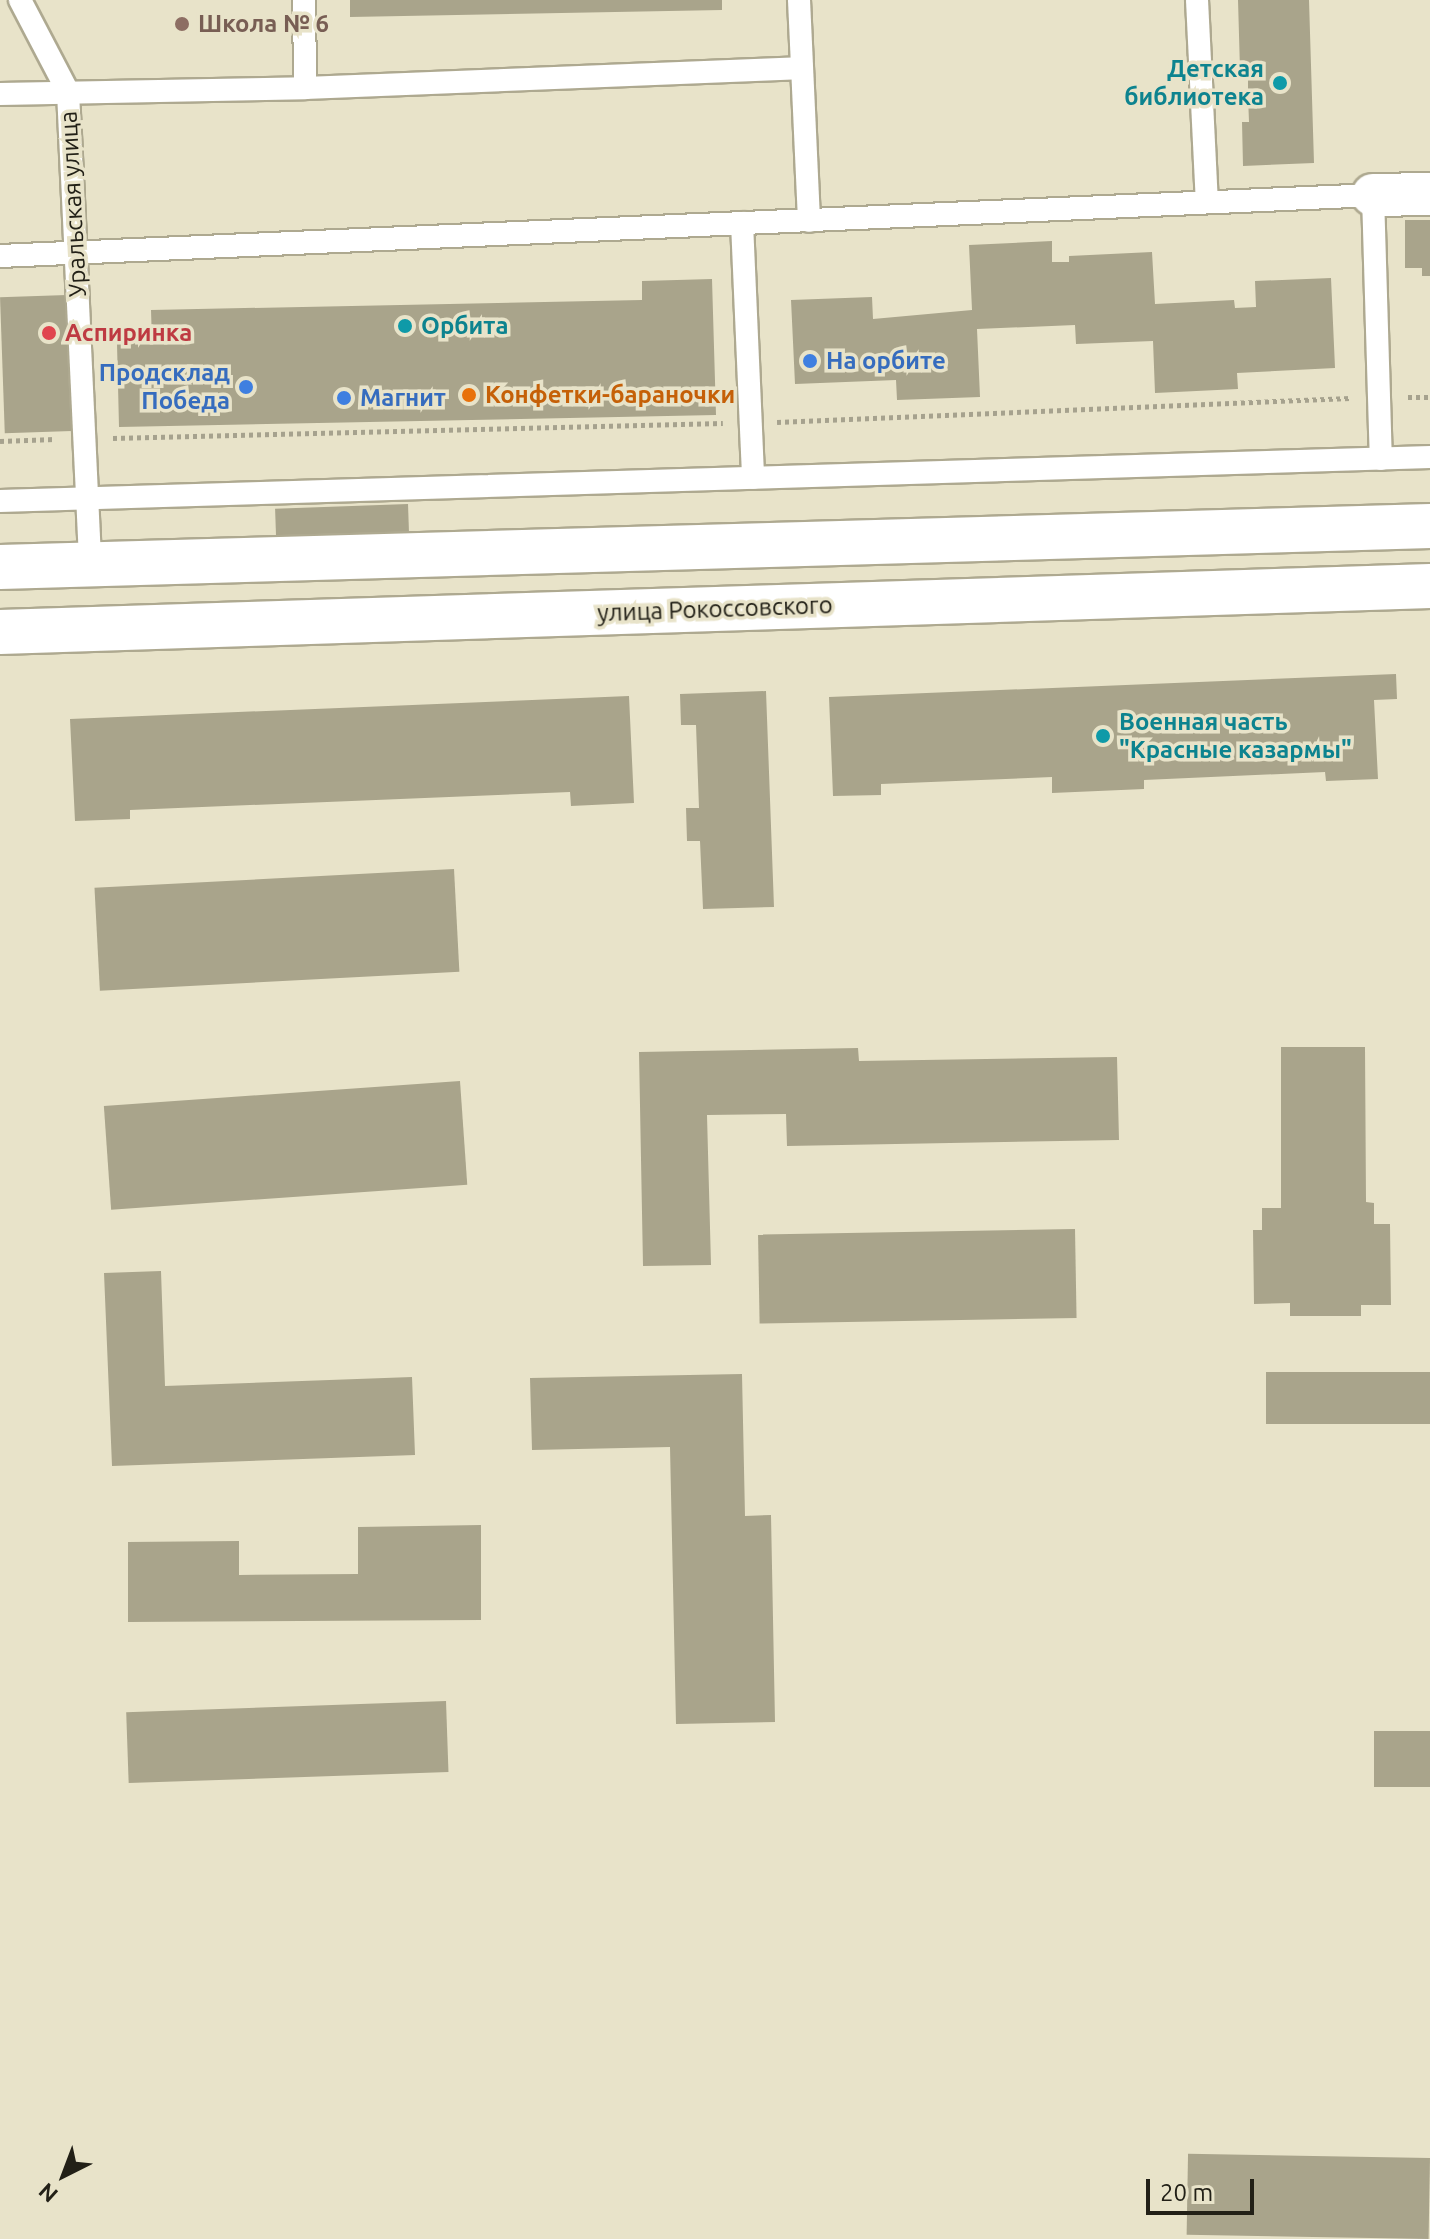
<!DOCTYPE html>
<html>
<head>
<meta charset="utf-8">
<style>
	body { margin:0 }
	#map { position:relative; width:1430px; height:2239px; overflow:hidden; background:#e8e3c9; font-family:Ubuntu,sans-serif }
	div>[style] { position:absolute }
	.building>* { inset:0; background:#a9a48b; transform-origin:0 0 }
	.path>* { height:5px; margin-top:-2.5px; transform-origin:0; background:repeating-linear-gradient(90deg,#a6a28e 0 4px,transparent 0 8px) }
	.roads { filter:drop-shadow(2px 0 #aea990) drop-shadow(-2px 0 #aea990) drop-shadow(0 2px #aea990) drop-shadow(0 -2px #aea990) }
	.service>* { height:22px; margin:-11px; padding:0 11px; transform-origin:11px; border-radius:11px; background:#fff }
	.minor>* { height:42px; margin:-21px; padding:0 21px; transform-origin:21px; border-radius:21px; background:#fff }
	.trunk>* { height:44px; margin:-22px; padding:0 22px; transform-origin:22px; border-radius:22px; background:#fff }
	.dots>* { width:22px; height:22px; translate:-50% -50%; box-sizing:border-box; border:4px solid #e8e3c9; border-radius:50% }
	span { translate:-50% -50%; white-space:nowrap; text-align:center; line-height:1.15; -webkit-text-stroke:7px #e8e3c9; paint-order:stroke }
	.education-label { font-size:24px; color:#785e54; font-weight:700 }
	.left { translate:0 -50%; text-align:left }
	.culture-label { font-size:24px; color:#0d838f; font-weight:700 }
	.right { translate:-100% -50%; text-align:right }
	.street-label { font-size:24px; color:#222017 }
	.health-label { font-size:24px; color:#be3a42; font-weight:700 }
	.shop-label { font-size:24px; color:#366cbe; font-weight:700 }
	.food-label { font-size:24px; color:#c56008; font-weight:700 }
	.north { position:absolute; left:24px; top:2135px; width:80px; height:80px; -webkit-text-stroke:6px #e8e3c9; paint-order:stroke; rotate:222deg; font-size:22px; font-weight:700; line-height:32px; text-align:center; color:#222017 }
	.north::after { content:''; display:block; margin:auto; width:28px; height:36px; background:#222017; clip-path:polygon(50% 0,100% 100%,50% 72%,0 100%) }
	.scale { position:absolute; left:1146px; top:2179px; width:108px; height:36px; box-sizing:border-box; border:4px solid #222017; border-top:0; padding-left:10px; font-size:24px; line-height:28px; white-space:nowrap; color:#222017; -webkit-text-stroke:6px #e8e3c9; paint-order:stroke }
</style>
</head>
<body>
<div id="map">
	<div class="building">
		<div style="clip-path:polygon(350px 0,722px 0,722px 10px,350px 17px)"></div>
		<div style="clip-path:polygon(1238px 0,1309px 0,1314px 163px,1243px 166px,1242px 122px,1249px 122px,1248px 96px,1248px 70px,1240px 70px)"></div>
		<div style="clip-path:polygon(1405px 220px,1430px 220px,1430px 276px,1422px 276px,1422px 268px,1405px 268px)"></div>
		<div style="clip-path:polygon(1052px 241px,1052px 262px,1069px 262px,1069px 256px,1152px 252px,1155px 304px,1234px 300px,1235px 308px,1256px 307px,1255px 281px,1331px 278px,1335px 368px,1237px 373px,1238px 389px,1155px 393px,1153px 341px,1076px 344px,1075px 325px,977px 329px,980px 397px,897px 400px,896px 380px,795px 384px,791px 300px,872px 297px,873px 319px,972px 310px,969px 245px)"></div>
		<div style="clip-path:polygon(712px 279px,716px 415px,119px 427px,117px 344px,152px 342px,151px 310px,642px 300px,642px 281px)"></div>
		<div style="left:67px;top:295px;width:136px;height:67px;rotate:88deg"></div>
		<div style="left:408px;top:504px;width:36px;height:133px;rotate:88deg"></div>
		<div style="clip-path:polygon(1396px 674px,1397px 699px,1374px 700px,1378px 779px,1326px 781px,1325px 772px,1144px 780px,1144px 789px,1052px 793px,1052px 777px,881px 784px,881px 795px,833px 796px,829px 697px)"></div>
		<div style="clip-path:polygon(766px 691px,774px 907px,703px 909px,700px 841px,687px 841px,686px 808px,699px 808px,696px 725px,681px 725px,680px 694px)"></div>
		<div style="clip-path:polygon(629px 696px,634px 803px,571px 806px,570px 792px,130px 810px,130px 819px,75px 821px,70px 719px)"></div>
		<div style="left:454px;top:869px;width:103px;height:360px;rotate:87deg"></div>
		<div style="clip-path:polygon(1281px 1047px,1365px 1047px,1366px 1202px,1374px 1203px,1374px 1224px,1390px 1224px,1391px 1305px,1361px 1305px,1361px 1316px,1290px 1316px,1290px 1303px,1254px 1304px,1253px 1230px,1262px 1230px,1262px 1208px,1281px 1208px)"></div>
		<div style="clip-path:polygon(858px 1048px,859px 1061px,1117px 1057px,1119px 1140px,787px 1146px,786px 1114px,707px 1115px,711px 1265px,643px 1266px,639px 1052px)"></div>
		<div style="left:460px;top:1081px;width:104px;height:357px;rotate:86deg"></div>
		<div style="left:1075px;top:1229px;width:89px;height:317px;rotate:89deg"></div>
		<div style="clip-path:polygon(161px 1271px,165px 1386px,412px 1377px,415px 1455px,112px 1466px,104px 1273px)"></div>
		<div style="left:1430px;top:1372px;width:52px;height:164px;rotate:90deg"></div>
		<div style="clip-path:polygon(742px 1374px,745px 1516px,771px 1515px,775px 1722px,676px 1724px,670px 1447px,532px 1450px,530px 1378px)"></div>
		<div style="clip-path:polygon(481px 1525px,481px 1620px,128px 1622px,128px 1542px,239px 1541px,239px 1575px,358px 1574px,358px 1527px)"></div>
		<div style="left:446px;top:1701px;width:71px;height:320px;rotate:88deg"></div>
		<div style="left:1374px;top:1731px;width:56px;height:56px"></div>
		<div style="left:1430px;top:2158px;width:81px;height:242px;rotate:91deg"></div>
	</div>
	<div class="path">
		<div style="left:1408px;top:397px;width:22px"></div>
		<div style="left:777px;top:422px;width:574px;rotate:-2.4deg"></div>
		<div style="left:113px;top:438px;width:610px;rotate:-1.41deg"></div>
		<div style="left:0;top:441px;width:55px;rotate:-2.1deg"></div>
	</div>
	<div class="roads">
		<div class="service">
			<div style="left:20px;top:0;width:104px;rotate:62.4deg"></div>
			<div style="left:68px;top:92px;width:473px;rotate:87.3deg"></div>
			<div style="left:304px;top:0;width:88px;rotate:89.3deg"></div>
			<div style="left:799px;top:0;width:221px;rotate:87.4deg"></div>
			<div style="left:1197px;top:0;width:202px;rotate:87.2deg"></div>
			<div style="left:0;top:94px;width:305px;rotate:-1.1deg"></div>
			<div style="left:305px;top:88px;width:494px;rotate:-2.3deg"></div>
			<div style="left:742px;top:223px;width:255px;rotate:87.5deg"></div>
			<div style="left:0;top:256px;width:1374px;rotate:-2.54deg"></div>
			<div style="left:1373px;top:195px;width:264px;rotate:88.3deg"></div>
			<div style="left:0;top:501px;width:1431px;rotate:-1.76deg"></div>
		</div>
		<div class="minor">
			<div style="left:1373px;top:195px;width:57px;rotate:-1deg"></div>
		</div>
		<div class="trunk">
			<div style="left:0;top:567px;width:1431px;rotate:-1.64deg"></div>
			<div style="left:0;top:632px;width:1431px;rotate:-1.84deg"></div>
		</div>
	</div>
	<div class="dots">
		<div style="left:182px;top:24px;background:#8d6e63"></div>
		<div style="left:1280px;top:83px;background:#0f9aa8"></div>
		<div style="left:405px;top:326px;background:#0f9aa8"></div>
		<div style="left:49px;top:333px;background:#e0444e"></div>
		<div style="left:810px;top:361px;background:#3f7fe0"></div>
		<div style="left:246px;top:387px;background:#3f7fe0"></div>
		<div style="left:469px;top:395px;background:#e8710a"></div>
		<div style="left:344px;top:398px;background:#3f7fe0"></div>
		<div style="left:1103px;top:736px;background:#0f9aa8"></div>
	</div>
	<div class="education-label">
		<span class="left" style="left:198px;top:24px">Школа № 6</span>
	</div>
	<div class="culture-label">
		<span class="right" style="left:1264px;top:83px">Детская<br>библиотека</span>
		<span class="left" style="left:421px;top:326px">Орбита</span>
		<span class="left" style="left:1119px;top:736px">Военная часть<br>"Красные казармы"</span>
	</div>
	<div class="street-label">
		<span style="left:73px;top:204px;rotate:-93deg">Уральская улица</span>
		<span style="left:715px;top:609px;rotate:-2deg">улица Рокоссовского</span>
	</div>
	<div class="health-label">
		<span class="left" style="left:65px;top:333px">Аспиринка</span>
	</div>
	<div class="shop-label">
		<span class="left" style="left:826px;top:361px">На орбите</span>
		<span class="right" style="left:230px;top:387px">Продсклад<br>Победа</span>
		<span class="left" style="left:360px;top:398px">Магнит</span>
	</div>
	<div class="food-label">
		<span class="left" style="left:485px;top:395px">Конфетки-бараночки</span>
	</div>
	<div class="north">N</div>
	<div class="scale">20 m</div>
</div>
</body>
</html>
